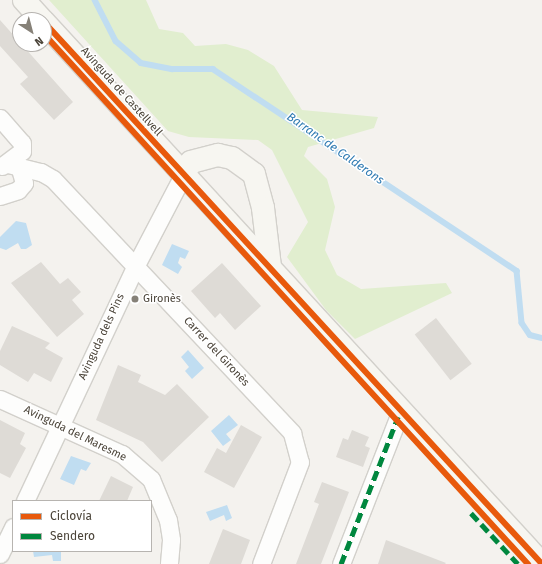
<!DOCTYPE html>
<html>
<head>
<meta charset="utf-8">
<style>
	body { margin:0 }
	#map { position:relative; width:542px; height:564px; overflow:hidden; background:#f4f2ee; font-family:"Fira Sans",sans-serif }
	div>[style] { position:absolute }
	.green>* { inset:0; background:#e1eecf }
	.water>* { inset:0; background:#c0ddf1 }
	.stream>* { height:5.5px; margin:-2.75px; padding:0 2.75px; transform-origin:2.75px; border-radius:2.75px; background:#c0ddf1 }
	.building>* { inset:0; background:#dedbd6; transform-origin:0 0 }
	.roads { filter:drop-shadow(1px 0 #d2d0cb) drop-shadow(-1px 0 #d2d0cb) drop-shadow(0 1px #d2d0cb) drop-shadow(0 -1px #d2d0cb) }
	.street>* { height:17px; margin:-8.5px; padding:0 8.5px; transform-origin:8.5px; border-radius:8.5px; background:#fdfdfc }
	.secondary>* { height:22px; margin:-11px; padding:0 11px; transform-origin:11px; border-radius:11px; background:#f7f6f1 }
	.quiet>* { height:5px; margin-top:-2.5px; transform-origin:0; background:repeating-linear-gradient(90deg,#00873e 0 10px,transparent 0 15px) }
	.cycleway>* { height:6px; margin:-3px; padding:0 3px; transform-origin:3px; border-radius:3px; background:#e8590c }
	.dots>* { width:11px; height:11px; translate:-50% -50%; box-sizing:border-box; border:2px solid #fff; border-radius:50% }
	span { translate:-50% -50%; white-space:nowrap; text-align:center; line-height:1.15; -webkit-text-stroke:3px #fff; paint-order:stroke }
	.street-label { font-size:11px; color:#4b4439 }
	.poi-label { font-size:11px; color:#4b4439 }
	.left { translate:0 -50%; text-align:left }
	.water-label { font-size:12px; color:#2e7ab2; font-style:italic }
	.legend { position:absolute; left:12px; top:500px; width:140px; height:52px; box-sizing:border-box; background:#fff; border:1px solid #b7b4b0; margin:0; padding:5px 7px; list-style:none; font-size:12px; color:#4b4439 }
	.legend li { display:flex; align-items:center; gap:8px; height:20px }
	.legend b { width:20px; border:1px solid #b7b4b0 }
	.north { position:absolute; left:12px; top:12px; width:40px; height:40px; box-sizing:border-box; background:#fff; border:1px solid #b7b4b0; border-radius:50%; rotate:144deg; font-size:11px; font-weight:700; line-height:16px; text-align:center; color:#4b4439 }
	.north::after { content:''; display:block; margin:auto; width:14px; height:18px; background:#868178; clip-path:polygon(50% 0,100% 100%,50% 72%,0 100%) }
</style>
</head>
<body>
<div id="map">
	<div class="green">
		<div style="clip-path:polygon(49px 0,146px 0,159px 29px,183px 33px,195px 46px,226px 44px,248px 50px,274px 66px,302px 110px,378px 117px,374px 128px,308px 147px,304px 156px,327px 179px,335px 207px,325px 250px,337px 275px,361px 289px,446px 283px,452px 293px,355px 339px,326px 310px,287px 257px,308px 222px,272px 150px,258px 140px,189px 137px,168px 131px)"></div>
	</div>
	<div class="water">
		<div style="clip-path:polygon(16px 221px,26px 223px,32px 245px,26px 249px,21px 249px,18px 243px,6px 250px,0 248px,0 237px)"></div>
		<div style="clip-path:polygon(172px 244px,189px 251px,185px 259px,180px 257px,178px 263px,182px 267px,178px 274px,162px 265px)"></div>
		<div style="clip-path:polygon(188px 350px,204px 368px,192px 379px,185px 371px,189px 367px,181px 357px)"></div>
		<div style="clip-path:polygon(229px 415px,238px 425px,226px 434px,231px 440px,223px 446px,211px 431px)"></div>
		<div style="clip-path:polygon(71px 456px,91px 463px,86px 471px,81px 469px,74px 485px,60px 479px)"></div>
		<div style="clip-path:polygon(227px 505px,232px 518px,226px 521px,224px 515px,210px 521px,206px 512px)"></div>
		<div style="clip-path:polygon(33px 551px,61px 551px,61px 561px,53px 561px,52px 555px,34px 557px)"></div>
	</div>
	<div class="stream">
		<div style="left:95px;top:0;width:46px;rotate:62.9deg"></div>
		<div style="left:116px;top:41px;width:33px;rotate:41deg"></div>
		<div style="left:141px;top:63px;width:32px;rotate:11deg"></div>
		<div style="left:172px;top:69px;width:41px"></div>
		<div style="left:213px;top:69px;width:365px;rotate:33.6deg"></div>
		<div style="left:517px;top:271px;width:52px;rotate:84.5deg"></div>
		<div style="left:522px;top:323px;width:14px;rotate:56deg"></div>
		<div style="left:530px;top:335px;width:12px;rotate:14deg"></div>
	</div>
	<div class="building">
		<div style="clip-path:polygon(0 20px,73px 102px,54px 120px,20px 84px,28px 77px,0 46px)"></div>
		<div style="clip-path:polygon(41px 262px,60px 284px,68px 278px,81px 292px,72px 300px,84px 314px,57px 337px,11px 283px)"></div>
		<div style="clip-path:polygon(222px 263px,261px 306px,235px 330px,220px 313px,215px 318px,191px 291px)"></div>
		<div style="left:436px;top:318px;width:58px;height:27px;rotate:52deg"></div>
		<div style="clip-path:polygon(12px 326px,50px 343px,45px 348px,63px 358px,51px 382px,34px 373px,28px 382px,0 365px,0 351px)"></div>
		<div style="clip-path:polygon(118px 365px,141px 375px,138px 382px,165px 395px,177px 384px,209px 417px,162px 462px,143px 442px,96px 420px)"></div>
		<div style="clip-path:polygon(0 420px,25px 433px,20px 444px,26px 448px,10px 478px,0 473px)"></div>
		<div style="clip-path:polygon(241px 425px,262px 437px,234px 488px,204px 472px,217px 448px,226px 453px)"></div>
		<div style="clip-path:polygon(352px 430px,369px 437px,365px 446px,370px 448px,363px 467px,336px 457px,343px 438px,348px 440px)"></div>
		<div style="clip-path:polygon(111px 476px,133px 487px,127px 501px,99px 501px)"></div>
		<div style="clip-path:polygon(322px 482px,349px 492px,321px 564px,296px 564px,319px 504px,314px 502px)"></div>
		<div style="clip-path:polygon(223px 529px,250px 540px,241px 564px,209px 564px)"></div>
		<div style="clip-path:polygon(386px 540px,446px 563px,445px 564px,378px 564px)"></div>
	</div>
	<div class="roads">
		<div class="street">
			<div style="left:0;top:118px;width:33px;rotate:49deg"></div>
			<div style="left:22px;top:143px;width:8px;rotate:90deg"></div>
			<div style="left:22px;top:151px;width:25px;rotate:143deg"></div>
			<div style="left:8px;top:164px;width:34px;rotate:14deg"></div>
			<div style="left:41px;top:172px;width:14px;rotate:30deg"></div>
			<div style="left:53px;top:179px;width:349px;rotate:46.7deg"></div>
			<div style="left:292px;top:433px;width:30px;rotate:75deg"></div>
			<div style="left:300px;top:462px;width:109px;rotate:110.9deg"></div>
			<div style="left:0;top:196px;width:19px;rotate:-18deg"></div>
			<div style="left:18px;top:190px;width:9px;rotate:-49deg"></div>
			<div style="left:24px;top:183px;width:18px;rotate:-106deg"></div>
			<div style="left:0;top:399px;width:134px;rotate:24.3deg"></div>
			<div style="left:122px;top:454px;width:38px;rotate:41deg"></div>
			<div style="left:151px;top:479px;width:44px;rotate:67.5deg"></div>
			<div style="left:168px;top:520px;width:20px;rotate:81deg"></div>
			<div style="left:171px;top:540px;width:24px;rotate:95deg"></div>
			<div style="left:25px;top:501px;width:261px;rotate:-64.8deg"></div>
			<div style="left:136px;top:265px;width:102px;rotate:-62.4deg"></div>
			<div style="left:0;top:554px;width:30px;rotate:-64deg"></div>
			<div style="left:341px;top:564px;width:165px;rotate:-68.7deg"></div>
		</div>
		<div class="secondary">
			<div style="left:24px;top:0;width:27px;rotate:48deg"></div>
			<div style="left:44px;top:22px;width:736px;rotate:47.42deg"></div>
			<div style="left:183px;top:175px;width:15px;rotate:-58deg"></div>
			<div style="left:191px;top:162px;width:28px;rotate:-15deg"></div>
			<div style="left:218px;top:155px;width:14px;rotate:12deg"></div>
			<div style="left:232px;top:158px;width:27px;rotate:36deg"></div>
			<div style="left:254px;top:174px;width:35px;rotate:75deg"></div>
			<div style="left:263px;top:208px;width:59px;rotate:83.2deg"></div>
		</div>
	</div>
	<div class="quiet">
		<div style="left:471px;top:513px;width:69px;rotate:47.3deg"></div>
		<div style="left:341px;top:564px;width:158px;rotate:-68.8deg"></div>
	</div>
	<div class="cycleway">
		<div style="left:44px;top:22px;width:736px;rotate:47.42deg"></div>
		<div style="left:44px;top:34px;width:718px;rotate:47.6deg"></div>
	</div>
	<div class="dots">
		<div style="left:135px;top:299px;background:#868178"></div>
	</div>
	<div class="street-label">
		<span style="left:121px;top:92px;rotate:48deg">Avinguda de Castellvell</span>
		<span style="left:102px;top:337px;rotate:-65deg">Avinguda dels Pins</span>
		<span style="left:216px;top:352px;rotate:47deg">Carrer del Gironès</span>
		<span style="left:75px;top:434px;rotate:26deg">Avinguda del Maresme</span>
	</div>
	<div class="poi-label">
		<span class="left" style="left:143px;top:299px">Gironès</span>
	</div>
	<div class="water-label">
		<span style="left:335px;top:149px;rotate:35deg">Barranc de Calderons</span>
	</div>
	<ul class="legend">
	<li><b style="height:5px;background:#e8590c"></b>Ciclovía</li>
	<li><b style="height:5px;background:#00873e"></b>Sendero</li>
	</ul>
	<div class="north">N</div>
</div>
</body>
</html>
